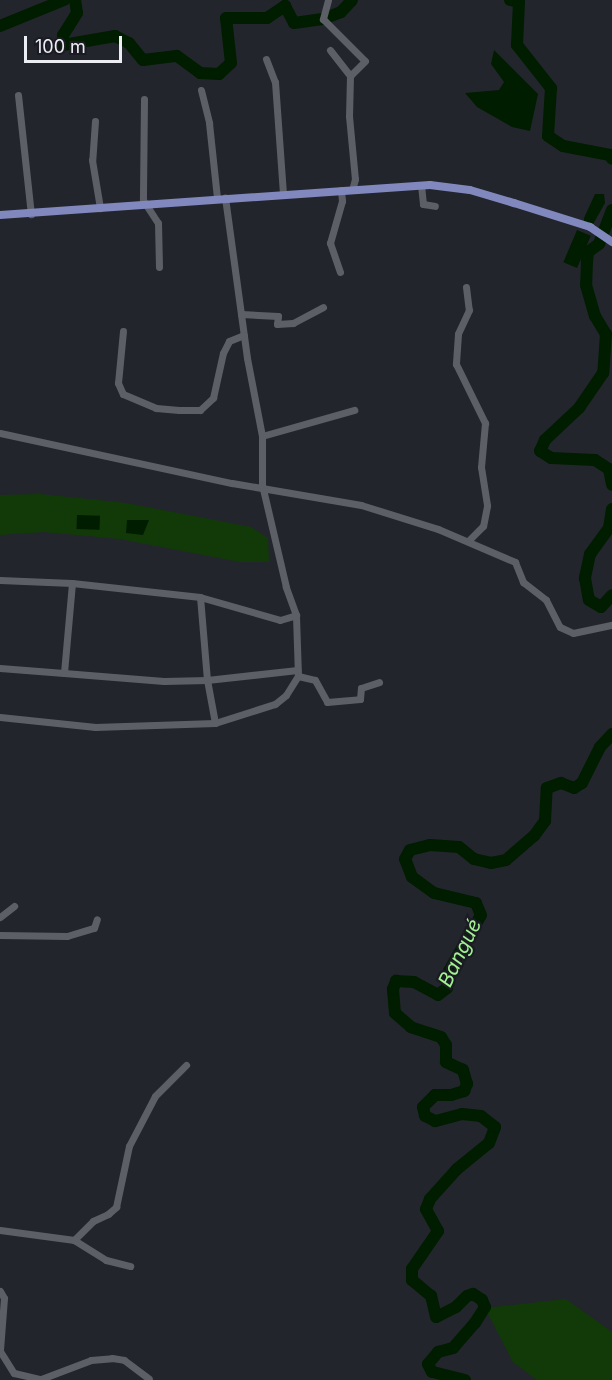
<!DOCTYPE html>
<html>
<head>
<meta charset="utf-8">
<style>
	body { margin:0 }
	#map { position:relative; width:612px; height:1380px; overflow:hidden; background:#23252c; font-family:Inter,sans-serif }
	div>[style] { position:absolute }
	.green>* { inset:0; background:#123a08 }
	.water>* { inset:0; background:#001d00; transform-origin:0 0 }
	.river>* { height:12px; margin:-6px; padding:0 6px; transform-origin:6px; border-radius:6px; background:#001d00 }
	.minor>* { height:7px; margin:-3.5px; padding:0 3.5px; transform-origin:3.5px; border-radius:3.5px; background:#5d5f67 }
	.major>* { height:8px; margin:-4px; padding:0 4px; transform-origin:4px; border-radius:4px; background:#8088be }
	span { translate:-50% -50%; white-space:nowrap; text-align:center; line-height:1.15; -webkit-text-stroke:4.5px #1a1b23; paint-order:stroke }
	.water-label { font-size:20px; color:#a1f290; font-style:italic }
	.scale { position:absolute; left:24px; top:36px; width:98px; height:27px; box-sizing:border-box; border:3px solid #edeef4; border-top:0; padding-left:8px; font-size:18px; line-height:21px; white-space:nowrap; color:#edeef4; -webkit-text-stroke:4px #1a1b23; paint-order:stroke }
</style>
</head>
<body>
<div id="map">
	<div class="green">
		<div style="clip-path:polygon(40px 494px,126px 503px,251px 527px,268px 538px,269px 562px,240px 562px,120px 539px,44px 532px,0 535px,0 495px)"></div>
		<div style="clip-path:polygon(566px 1299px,612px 1332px,612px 1380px,537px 1380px,513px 1362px,485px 1308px)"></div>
	</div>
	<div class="water">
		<div style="clip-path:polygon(494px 50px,538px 94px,530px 131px,512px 127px,477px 107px,465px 93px,499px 90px,504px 82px,491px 64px)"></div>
		<div style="clip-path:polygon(595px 194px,604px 194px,605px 203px,592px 226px,584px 224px,584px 218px)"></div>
		<div style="left:577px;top:230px;width:15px;height:35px;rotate:23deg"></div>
		<div style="left:77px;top:515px;width:23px;height:14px;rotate:2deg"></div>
		<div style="clip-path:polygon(127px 520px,149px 520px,143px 535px,126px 533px)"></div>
	</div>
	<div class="river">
		<div style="left:75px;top:0;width:13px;rotate:81deg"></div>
		<div style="left:77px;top:13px;width:26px;rotate:122deg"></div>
		<div style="left:63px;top:35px;width:10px;rotate:90deg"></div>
		<div style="left:63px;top:45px;width:53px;rotate:-9.8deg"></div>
		<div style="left:115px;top:36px;width:16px;rotate:27deg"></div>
		<div style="left:129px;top:43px;width:22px;rotate:51deg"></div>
		<div style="left:143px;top:60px;width:34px;rotate:-7deg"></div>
		<div style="left:177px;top:56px;width:29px;rotate:36deg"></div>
		<div style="left:200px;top:73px;width:19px;rotate:3deg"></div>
		<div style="left:219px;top:74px;width:16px;rotate:-43deg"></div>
		<div style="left:231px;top:63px;width:45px;rotate:-96.3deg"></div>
		<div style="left:226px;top:18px;width:41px"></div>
		<div style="left:267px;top:18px;width:22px;rotate:-34deg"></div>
		<div style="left:285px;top:6px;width:19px;rotate:62deg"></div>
		<div style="left:294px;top:23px;width:29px;rotate:-8deg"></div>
		<div style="left:323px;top:19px;width:19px;rotate:-21deg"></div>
		<div style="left:341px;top:12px;width:16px;rotate:-47deg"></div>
		<div style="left:510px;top:0;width:9px;rotate:13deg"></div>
		<div style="left:519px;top:2px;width:43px;rotate:92.7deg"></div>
		<div style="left:517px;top:45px;width:55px;rotate:51.7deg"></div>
		<div style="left:551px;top:88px;width:48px;rotate:93.6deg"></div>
		<div style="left:548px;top:136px;width:18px;rotate:34deg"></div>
		<div style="left:563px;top:146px;width:48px;rotate:10.8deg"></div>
		<div style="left:610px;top:155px;width:4px;rotate:63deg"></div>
		<div style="left:0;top:26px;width:69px;rotate:-22.1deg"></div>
		<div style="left:612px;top:210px;width:36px;rotate:111deg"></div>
		<div style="left:599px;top:244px;width:14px;rotate:144deg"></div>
		<div style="left:588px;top:252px;width:9px;rotate:96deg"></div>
		<div style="left:587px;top:261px;width:24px;rotate:92deg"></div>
		<div style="left:586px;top:285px;width:32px;rotate:74deg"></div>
		<div style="left:595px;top:316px;width:21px;rotate:59deg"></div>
		<div style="left:606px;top:334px;width:39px;rotate:94deg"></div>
		<div style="left:603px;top:373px;width:42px;rotate:124.4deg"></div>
		<div style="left:579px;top:408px;width:47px;rotate:136.7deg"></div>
		<div style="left:545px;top:440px;width:12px;rotate:114deg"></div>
		<div style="left:540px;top:451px;width:13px;rotate:32deg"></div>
		<div style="left:551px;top:458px;width:44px;rotate:2.6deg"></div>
		<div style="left:595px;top:460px;width:17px;rotate:33deg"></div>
		<div style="left:609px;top:469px;width:16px;rotate:79deg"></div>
		<div style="left:612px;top:509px;width:19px;rotate:99deg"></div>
		<div style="left:609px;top:528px;width:32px;rotate:126deg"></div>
		<div style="left:590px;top:554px;width:25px;rotate:102deg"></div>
		<div style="left:585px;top:578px;width:22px;rotate:80deg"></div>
		<div style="left:589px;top:600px;width:14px;rotate:30deg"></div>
		<div style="left:601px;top:607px;width:16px;rotate:-47deg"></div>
		<div style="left:465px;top:1380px;width:34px;rotate:-166deg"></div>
		<div style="left:432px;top:1372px;width:9px;rotate:-117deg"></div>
		<div style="left:428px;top:1364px;width:16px;rotate:-50deg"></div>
		<div style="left:438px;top:1352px;width:16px;rotate:-15deg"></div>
		<div style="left:453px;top:1348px;width:33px;rotate:-49deg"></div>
		<div style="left:475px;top:1323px;width:19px;rotate:-58deg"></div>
		<div style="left:485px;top:1307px;width:8px;rotate:-113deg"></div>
		<div style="left:482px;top:1300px;width:11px;rotate:-146deg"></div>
		<div style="left:473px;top:1294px;width:6px;rotate:162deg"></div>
		<div style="left:467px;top:1296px;width:16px;rotate:135deg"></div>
		<div style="left:456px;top:1307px;width:22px;rotate:153deg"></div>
		<div style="left:436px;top:1317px;width:22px;rotate:-103deg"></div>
		<div style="left:431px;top:1296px;width:25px;rotate:-140deg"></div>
		<div style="left:412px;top:1280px;width:11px;rotate:-90deg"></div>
		<div style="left:412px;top:1269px;width:46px;rotate:-55.6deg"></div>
		<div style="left:438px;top:1231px;width:25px;rotate:-119deg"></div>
		<div style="left:426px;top:1209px;width:11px;rotate:-68deg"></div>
		<div style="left:430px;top:1199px;width:40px;rotate:-48deg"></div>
		<div style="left:457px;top:1169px;width:41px;rotate:-39.1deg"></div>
		<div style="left:489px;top:1143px;width:17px;rotate:-69deg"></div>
		<div style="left:495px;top:1127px;width:18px;rotate:-142deg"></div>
		<div style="left:481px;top:1116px;width:19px;rotate:-174deg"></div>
		<div style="left:462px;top:1114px;width:28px;rotate:165deg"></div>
		<div style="left:435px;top:1121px;width:11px;rotate:-153deg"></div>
		<div style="left:425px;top:1116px;width:9px;rotate:-103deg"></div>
		<div style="left:423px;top:1107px;width:17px;rotate:-45deg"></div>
		<div style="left:435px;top:1095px;width:16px"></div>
		<div style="left:451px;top:1095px;width:14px;rotate:-17deg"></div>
		<div style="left:464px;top:1091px;width:8px;rotate:-67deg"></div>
		<div style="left:467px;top:1084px;width:15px;rotate:-106deg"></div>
		<div style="left:463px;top:1070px;width:19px;rotate:-155deg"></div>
		<div style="left:446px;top:1062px;width:17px;rotate:-90deg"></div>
		<div style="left:446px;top:1045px;width:9px;rotate:-122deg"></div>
		<div style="left:441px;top:1037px;width:32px;rotate:-162deg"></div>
		<div style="left:411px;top:1027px;width:21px;rotate:-139deg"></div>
		<div style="left:395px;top:1013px;width:24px;rotate:-95deg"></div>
		<div style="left:393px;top:989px;width:9px;rotate:-69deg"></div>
		<div style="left:396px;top:981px;width:18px;rotate:3deg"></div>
		<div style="left:414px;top:982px;width:27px;rotate:28deg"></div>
		<div style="left:438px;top:995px;width:11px;rotate:-38deg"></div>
		<div style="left:447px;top:988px;width:17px;rotate:-83deg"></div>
		<div style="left:449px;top:971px;width:64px;rotate:-60.3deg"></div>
		<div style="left:481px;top:915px;width:13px;rotate:-113deg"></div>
		<div style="left:476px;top:903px;width:43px;rotate:-166.6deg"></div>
		<div style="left:434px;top:893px;width:27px;rotate:-144deg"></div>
		<div style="left:412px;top:877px;width:19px;rotate:-111deg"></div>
		<div style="left:405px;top:859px;width:10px;rotate:-61deg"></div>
		<div style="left:410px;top:850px;width:21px;rotate:-14deg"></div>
		<div style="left:430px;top:845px;width:29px;rotate:4deg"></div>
		<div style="left:459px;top:847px;width:19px;rotate:39deg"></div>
		<div style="left:474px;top:859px;width:17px;rotate:13deg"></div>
		<div style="left:491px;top:863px;width:15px;rotate:-11deg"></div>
		<div style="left:506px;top:860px;width:37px;rotate:-41deg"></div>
		<div style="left:534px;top:836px;width:19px;rotate:-54deg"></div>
		<div style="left:545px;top:821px;width:33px;rotate:-87deg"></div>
		<div style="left:547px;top:788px;width:15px;rotate:-20deg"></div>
		<div style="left:561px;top:783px;width:14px;rotate:21deg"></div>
		<div style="left:574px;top:788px;width:9px;rotate:-32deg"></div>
		<div style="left:582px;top:783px;width:40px;rotate:-63.4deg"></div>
		<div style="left:600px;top:747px;width:18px;rotate:-47deg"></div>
	</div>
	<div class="minor">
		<div style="left:328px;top:0;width:20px;rotate:105deg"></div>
		<div style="left:323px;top:19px;width:59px;rotate:45deg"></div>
		<div style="left:365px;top:61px;width:21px;rotate:135deg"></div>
		<div style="left:330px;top:50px;width:33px;rotate:52deg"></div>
		<div style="left:350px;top:76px;width:40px;rotate:91.4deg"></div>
		<div style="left:349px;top:116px;width:63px;rotate:84.6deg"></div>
		<div style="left:355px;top:179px;width:11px;rotate:105deg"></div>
		<div style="left:266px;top:59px;width:25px;rotate:69deg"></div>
		<div style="left:275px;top:82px;width:112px;rotate:85.9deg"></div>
		<div style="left:201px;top:90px;width:34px;rotate:76deg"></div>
		<div style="left:209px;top:123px;width:75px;rotate:83.9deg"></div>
		<div style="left:18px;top:95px;width:120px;rotate:83.8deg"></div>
		<div style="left:144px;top:99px;width:101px;rotate:90.6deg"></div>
		<div style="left:143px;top:200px;width:27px;rotate:57deg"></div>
		<div style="left:158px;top:223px;width:44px;rotate:88.7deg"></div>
		<div style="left:95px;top:121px;width:39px;rotate:94deg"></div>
		<div style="left:92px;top:160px;width:49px;rotate:80.5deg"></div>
		<div style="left:421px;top:185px;width:19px;rotate:84deg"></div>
		<div style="left:423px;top:204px;width:12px;rotate:9deg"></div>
		<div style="left:340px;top:272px;width:31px;rotate:-109deg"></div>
		<div style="left:330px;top:243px;width:44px;rotate:-74.1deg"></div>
		<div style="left:342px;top:201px;width:11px;rotate:-95deg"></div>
		<div style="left:466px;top:287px;width:23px;rotate:83deg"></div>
		<div style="left:469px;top:310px;width:26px;rotate:115deg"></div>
		<div style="left:458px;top:334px;width:30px;rotate:94deg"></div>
		<div style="left:456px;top:364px;width:66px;rotate:63.8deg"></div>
		<div style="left:485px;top:423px;width:44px;rotate:95.2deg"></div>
		<div style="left:481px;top:467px;width:39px;rotate:81deg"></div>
		<div style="left:487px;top:506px;width:20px;rotate:101deg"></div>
		<div style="left:483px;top:526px;width:20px;rotate:135deg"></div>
		<div style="left:241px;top:314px;width:37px;rotate:3deg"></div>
		<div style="left:278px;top:316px;width:8px;rotate:97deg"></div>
		<div style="left:277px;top:324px;width:16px;rotate:-4deg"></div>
		<div style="left:293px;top:323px;width:34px;rotate:-28deg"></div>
		<div style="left:123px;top:331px;width:52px;rotate:95.5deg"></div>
		<div style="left:118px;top:383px;width:12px;rotate:66deg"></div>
		<div style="left:123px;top:394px;width:36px;rotate:23deg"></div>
		<div style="left:156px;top:408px;width:23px;rotate:5deg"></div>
		<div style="left:179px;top:410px;width:21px"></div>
		<div style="left:200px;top:410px;width:18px;rotate:-43deg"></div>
		<div style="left:213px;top:398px;width:46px;rotate:-77.5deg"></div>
		<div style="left:223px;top:353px;width:13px;rotate:-63deg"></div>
		<div style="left:229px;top:341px;width:16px;rotate:-22deg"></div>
		<div style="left:0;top:433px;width:237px;rotate:12.2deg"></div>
		<div style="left:232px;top:483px;width:131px;rotate:9.7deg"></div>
		<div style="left:361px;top:505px;width:81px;rotate:17.3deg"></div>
		<div style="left:438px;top:529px;width:84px;rotate:23.2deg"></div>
		<div style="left:515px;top:562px;width:22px;rotate:68deg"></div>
		<div style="left:523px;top:582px;width:29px;rotate:38deg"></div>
		<div style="left:546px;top:600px;width:30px;rotate:63deg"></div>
		<div style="left:560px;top:627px;width:14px;rotate:25deg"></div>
		<div style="left:573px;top:633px;width:40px;rotate:-12deg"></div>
		<div style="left:262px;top:436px;width:96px;rotate:-15.8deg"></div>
		<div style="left:0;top:580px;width:72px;rotate:2.4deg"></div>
		<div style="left:72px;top:583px;width:129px;rotate:6.2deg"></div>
		<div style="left:200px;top:597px;width:83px;rotate:16deg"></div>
		<div style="left:280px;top:620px;width:17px;rotate:-17deg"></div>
		<div style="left:72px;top:583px;width:90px;rotate:95.1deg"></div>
		<div style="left:64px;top:673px;width:100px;rotate:4.6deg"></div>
		<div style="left:164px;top:681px;width:43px;rotate:-1.3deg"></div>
		<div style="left:207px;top:680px;width:83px;rotate:-94.8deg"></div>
		<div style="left:0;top:668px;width:64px;rotate:4.5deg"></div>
		<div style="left:298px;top:676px;width:17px;rotate:13deg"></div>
		<div style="left:315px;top:680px;width:25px;rotate:61deg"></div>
		<div style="left:327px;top:702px;width:33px;rotate:-5deg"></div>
		<div style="left:360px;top:699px;width:11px;rotate:-85deg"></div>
		<div style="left:361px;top:688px;width:19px;rotate:-18deg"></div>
		<div style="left:0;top:717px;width:96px;rotate:6deg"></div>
		<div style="left:95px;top:727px;width:120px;rotate:-1.9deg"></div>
		<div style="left:215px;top:723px;width:63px;rotate:-17.6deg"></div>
		<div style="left:275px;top:704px;width:14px;rotate:-39deg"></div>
		<div style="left:286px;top:695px;width:22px;rotate:-58deg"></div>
		<div style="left:298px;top:676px;width:61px;rotate:-91.9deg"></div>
		<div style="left:296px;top:615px;width:30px;rotate:-110deg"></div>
		<div style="left:286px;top:587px;width:105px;rotate:-103.2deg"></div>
		<div style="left:262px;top:485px;width:49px;rotate:-90deg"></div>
		<div style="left:262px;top:436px;width:79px;rotate:-100.9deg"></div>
		<div style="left:247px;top:358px;width:162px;rotate:-97.8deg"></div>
		<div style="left:215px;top:723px;width:44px;rotate:-100.5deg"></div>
		<div style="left:207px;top:680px;width:91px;rotate:-6.3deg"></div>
		<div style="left:0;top:917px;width:18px;rotate:-38deg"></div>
		<div style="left:0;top:935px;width:67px;rotate:0.9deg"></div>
		<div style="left:67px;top:936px;width:28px;rotate:-17deg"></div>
		<div style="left:94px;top:928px;width:9px;rotate:-72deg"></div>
		<div style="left:0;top:1230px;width:75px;rotate:7.7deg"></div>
		<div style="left:74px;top:1240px;width:27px;rotate:-45deg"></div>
		<div style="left:93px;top:1221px;width:17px;rotate:-25deg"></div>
		<div style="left:108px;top:1214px;width:11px;rotate:-41deg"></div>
		<div style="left:116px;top:1207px;width:62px;rotate:-78deg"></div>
		<div style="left:129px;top:1146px;width:56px;rotate:-62.5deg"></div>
		<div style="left:155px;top:1096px;width:44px;rotate:-45deg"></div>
		<div style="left:74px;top:1240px;width:38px;rotate:32deg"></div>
		<div style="left:106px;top:1260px;width:25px;rotate:14deg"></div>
		<div style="left:0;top:1291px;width:8px;rotate:60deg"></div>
		<div style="left:4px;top:1298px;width:52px;rotate:94.4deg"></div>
		<div style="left:0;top:1351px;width:26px;rotate:58deg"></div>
		<div style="left:14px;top:1373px;width:28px;rotate:13deg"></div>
		<div style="left:41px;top:1379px;width:53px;rotate:-20.8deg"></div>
		<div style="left:91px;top:1360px;width:21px;rotate:-5deg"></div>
		<div style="left:112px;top:1358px;width:12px;rotate:9deg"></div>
		<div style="left:124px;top:1360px;width:31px;rotate:37deg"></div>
	</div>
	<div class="major">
		<div style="left:0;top:215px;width:431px;rotate:-4deg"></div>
		<div style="left:430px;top:185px;width:40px;rotate:7.1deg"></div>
		<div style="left:470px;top:190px;width:46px;rotate:16.5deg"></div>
		<div style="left:514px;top:203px;width:80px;rotate:17.5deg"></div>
		<div style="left:590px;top:227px;width:27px;rotate:34deg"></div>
	</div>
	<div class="water-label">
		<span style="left:460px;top:953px;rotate:-64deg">Bangué</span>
	</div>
	<div class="scale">100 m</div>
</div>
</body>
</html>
